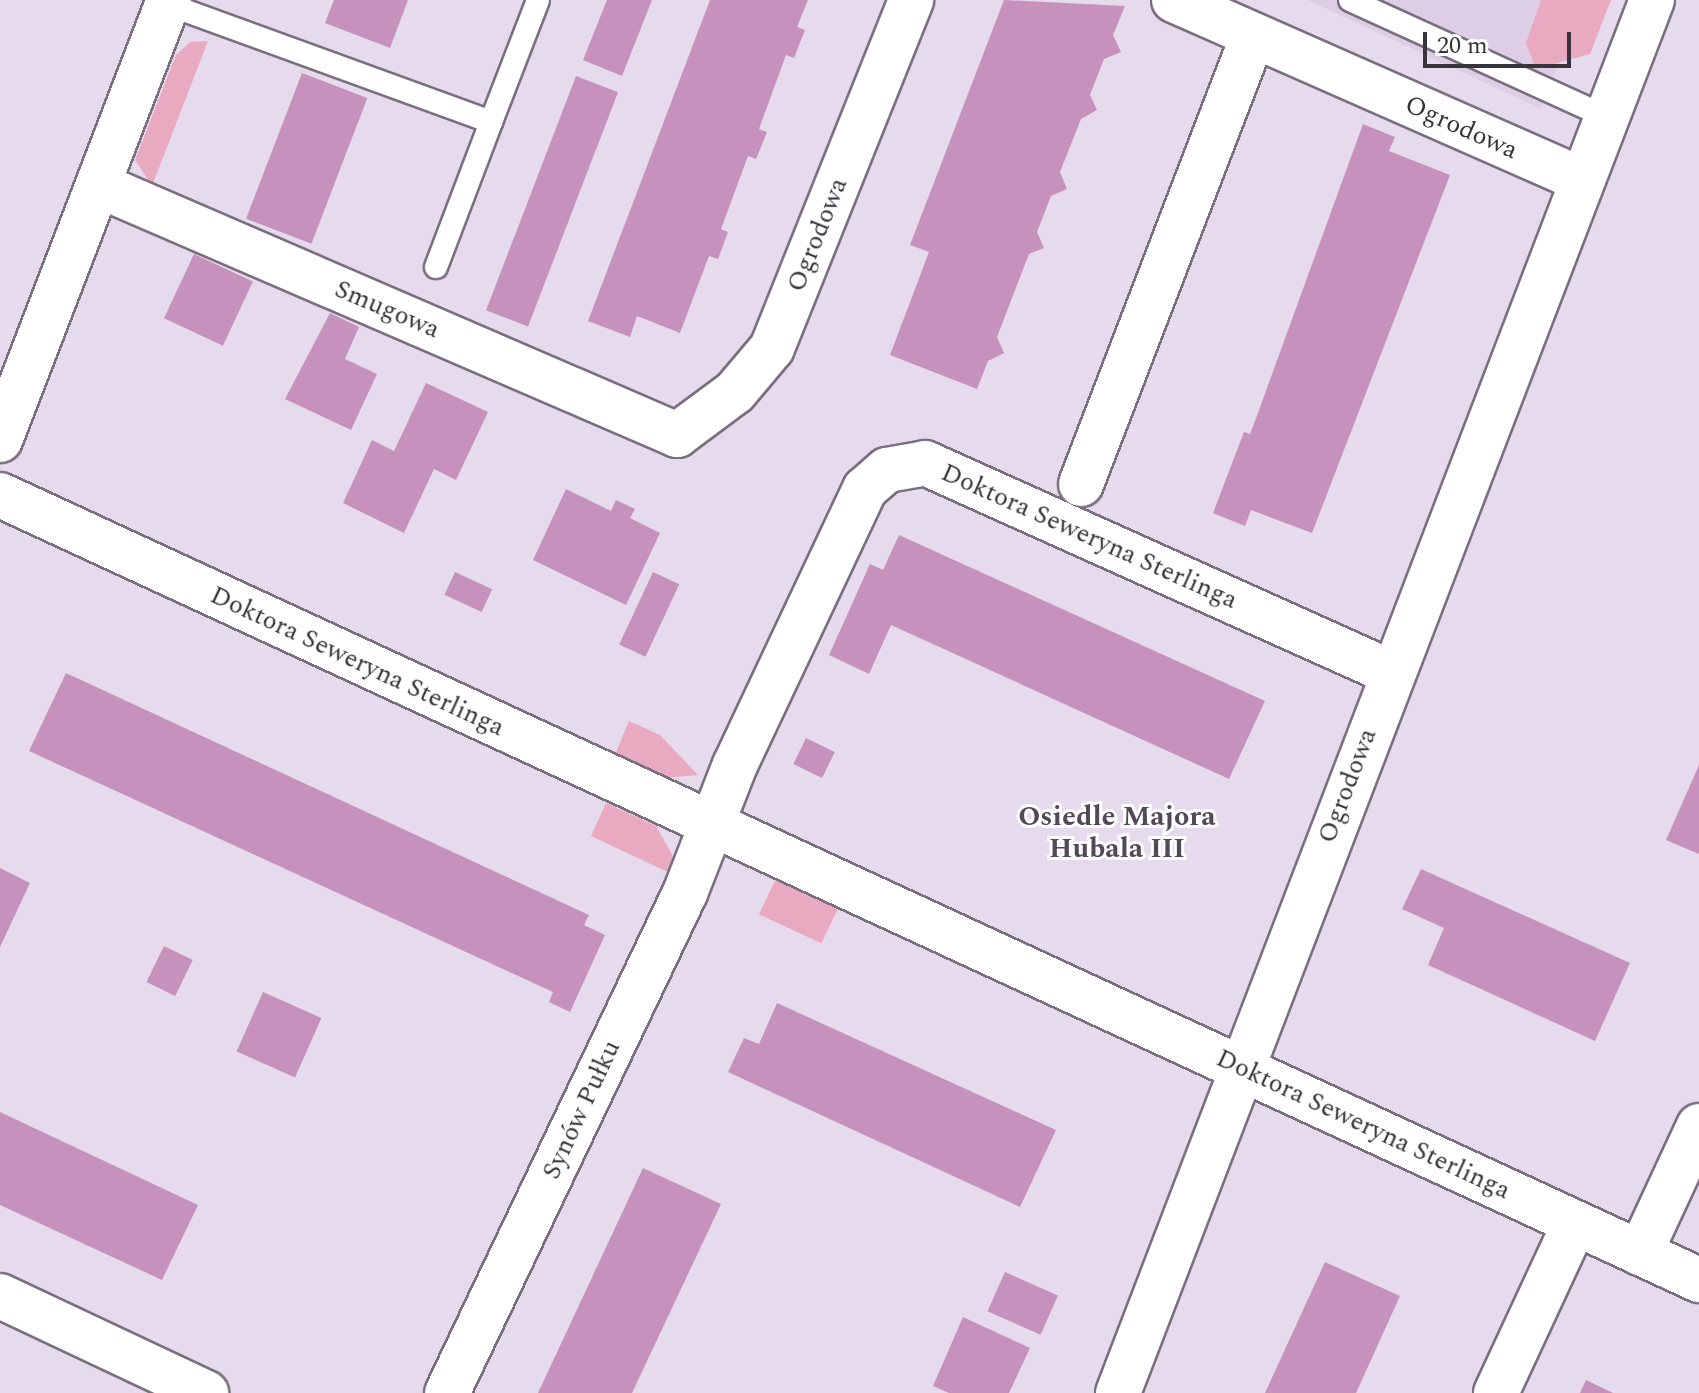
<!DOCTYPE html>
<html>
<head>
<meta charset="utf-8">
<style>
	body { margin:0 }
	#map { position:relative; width:1699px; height:1393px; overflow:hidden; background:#e6dbed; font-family:Spectral,serif }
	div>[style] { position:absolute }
	.built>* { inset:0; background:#ddcee6 }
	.green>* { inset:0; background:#e9aac1; transform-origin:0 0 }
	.building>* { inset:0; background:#c692bb; transform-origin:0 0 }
	.roads { filter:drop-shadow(2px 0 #796f7f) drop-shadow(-2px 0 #796f7f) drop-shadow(0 2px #796f7f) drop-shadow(0 -2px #796f7f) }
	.service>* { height:22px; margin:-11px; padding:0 11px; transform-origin:11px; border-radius:11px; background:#fff }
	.minor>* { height:44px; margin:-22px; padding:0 22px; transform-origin:22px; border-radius:22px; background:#fff }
	.tertiary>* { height:44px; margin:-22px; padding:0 22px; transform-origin:22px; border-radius:22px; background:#fff }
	span { translate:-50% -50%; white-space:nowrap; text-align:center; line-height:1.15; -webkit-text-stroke:6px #fff; paint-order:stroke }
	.street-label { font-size:26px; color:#39343b }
	.neighbourhood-label { font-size:28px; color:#524857; font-weight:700 }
	.scale { position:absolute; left:1423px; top:32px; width:148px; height:36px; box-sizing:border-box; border:4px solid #39343b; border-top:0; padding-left:10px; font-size:24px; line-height:28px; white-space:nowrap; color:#39343b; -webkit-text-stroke:6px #fff; paint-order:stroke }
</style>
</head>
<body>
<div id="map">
	<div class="built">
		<div style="clip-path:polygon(1308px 0,1583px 0,1541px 109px)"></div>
	</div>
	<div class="green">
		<div style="clip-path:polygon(1541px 0,1611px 0,1590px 54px,1536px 69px,1526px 43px)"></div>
		<div style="clip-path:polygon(208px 41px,152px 186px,135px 160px,176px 55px,190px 42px)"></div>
		<div style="clip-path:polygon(629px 721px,660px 735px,698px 775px,663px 778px,614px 757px)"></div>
		<div style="clip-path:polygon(606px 803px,656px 826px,672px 854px,672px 874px,591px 836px)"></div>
		<div style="left:775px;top:880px;width:69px;height:38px;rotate:25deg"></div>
	</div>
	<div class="building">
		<div style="clip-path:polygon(334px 0,408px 0,390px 48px,325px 23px)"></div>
		<div style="clip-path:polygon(607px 0,652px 0,622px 76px,583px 60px)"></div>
		<div style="clip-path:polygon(710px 0,808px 0,797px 27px,805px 30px,794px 58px,786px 55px,759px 129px,767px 132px,756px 159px,748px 156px,721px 229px,728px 232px,718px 259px,709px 256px,680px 333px,637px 316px,630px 337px,588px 321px)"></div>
		<div style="clip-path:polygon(1004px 0,1125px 6px,1113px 35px,1121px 52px,1104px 59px,1090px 95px,1097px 110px,1081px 119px,1060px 172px,1067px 189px,1051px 196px,1037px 232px,1044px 248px,1029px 254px,997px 337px,1004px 353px,988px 361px,977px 389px,890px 355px,929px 252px,910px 245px)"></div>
		<div style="left:302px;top:73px;width:70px;height:156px;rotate:21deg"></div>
		<div style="left:576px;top:76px;width:45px;height:251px;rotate:21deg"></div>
		<div style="clip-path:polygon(1363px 124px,1395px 137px,1389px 151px,1450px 175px,1312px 533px,1251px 510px,1245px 526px,1213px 513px,1244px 432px,1250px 434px,1255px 421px)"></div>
		<div style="left:194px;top:254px;width:65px;height:71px;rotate:25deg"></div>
		<div style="clip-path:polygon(330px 313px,359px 327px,345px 359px,377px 374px,351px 430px,285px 399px)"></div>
		<div style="clip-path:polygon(426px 383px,488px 412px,456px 480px,434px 469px,404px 533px,343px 503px,372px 440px,394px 451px)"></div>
		<div style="clip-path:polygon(566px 489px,611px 511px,616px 500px,635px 509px,630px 518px,660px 533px,626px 605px,533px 560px)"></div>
		<div style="clip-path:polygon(899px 535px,1265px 701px,1229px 779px,891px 625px,869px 674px,829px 655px,870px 564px,883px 570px)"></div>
		<div style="left:455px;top:572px;width:41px;height:25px;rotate:25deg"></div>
		<div style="left:653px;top:572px;width:29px;height:80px;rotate:25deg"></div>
		<div style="clip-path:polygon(66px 673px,589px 915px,584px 925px,605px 935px,570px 1012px,549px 1002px,553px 992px,29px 751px)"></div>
		<div style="left:806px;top:738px;width:32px;height:29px;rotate:26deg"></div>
		<div style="clip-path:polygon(1699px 765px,1699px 854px,1666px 840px)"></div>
		<div style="clip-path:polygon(0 868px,30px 883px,0 947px)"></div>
		<div style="clip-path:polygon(1421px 869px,1630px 963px,1595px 1041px,1428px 965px,1444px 928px,1402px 909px)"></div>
		<div style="left:164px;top:946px;width:32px;height:40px;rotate:26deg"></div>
		<div style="left:263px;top:992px;width:64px;height:65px;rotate:24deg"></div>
		<div style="clip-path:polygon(777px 1003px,1056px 1130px,1020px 1207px,728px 1072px,744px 1038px,759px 1044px)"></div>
		<div style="clip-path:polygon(0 1112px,198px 1205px,162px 1280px,0 1205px)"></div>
		<div style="clip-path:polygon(643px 1168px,721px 1204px,632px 1393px,538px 1393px)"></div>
		<div style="clip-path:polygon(1325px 1262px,1400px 1296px,1356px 1393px,1265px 1393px)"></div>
		<div style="left:1005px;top:1272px;width:58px;height:43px;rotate:24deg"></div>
		<div style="clip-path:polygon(963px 1317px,1030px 1348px,1009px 1393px,949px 1393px,933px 1386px)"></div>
		<div style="clip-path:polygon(1586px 1380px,1613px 1393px,1580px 1393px)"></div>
	</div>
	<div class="roads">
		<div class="service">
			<div style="left:1350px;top:0;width:282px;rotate:24.5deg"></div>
			<div style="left:167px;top:4px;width:345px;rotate:20deg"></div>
			<div style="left:491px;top:122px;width:131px;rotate:-68.9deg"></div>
			<div style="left:436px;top:267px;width:155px;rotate:-69.2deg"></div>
		</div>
		<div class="minor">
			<div style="left:1174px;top:0;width:446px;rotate:23.8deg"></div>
			<div style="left:98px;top:185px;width:631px;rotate:23.35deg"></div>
			<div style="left:677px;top:435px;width:72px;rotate:-36.6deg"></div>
			<div style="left:735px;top:392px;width:57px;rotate:-49.9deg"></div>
			<div style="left:772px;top:348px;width:375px;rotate:-68.2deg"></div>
			<div style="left:0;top:440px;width:471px;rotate:-69deg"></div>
			<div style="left:1081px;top:484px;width:480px;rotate:-69deg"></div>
			<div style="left:1640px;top:1253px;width:140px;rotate:-65.1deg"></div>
			<div style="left:0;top:1296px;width:228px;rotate:25.2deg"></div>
			<div style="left:447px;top:1393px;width:554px;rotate:-64.55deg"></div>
			<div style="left:685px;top:893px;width:137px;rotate:-68.7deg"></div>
			<div style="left:735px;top:765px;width:305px;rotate:-64.8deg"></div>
			<div style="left:865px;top:489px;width:29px;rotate:-41deg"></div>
			<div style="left:887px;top:470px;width:39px;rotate:-10deg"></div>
			<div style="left:925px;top:463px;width:510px;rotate:24.2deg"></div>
			<div style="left:1118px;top:1393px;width:1492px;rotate:-69.03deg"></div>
			<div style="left:1496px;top:1393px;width:187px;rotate:-65.1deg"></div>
		</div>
		<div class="tertiary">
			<div style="left:0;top:495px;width:1872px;rotate:24.8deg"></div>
		</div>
	</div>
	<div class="street-label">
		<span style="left:1461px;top:128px;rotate:24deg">Ogrodowa</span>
		<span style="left:818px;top:235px;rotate:-68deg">Ogrodowa</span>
		<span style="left:387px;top:310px;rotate:23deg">Smugowa</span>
		<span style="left:1089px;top:537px;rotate:24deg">Doktora Seweryna Sterlinga</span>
		<span style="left:357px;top:662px;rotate:25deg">Doktora Seweryna Sterlinga</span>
		<span style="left:1348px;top:786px;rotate:-69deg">Ogrodowa</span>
		<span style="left:582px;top:1110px;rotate:-65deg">Synów Pułku</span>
		<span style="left:1363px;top:1125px;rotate:25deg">Doktora Seweryna Sterlinga</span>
	</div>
	<div class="neighbourhood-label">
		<span style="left:1117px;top:833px">Osiedle Majora<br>Hubala III</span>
	</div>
	<div class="scale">20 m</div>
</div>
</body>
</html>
